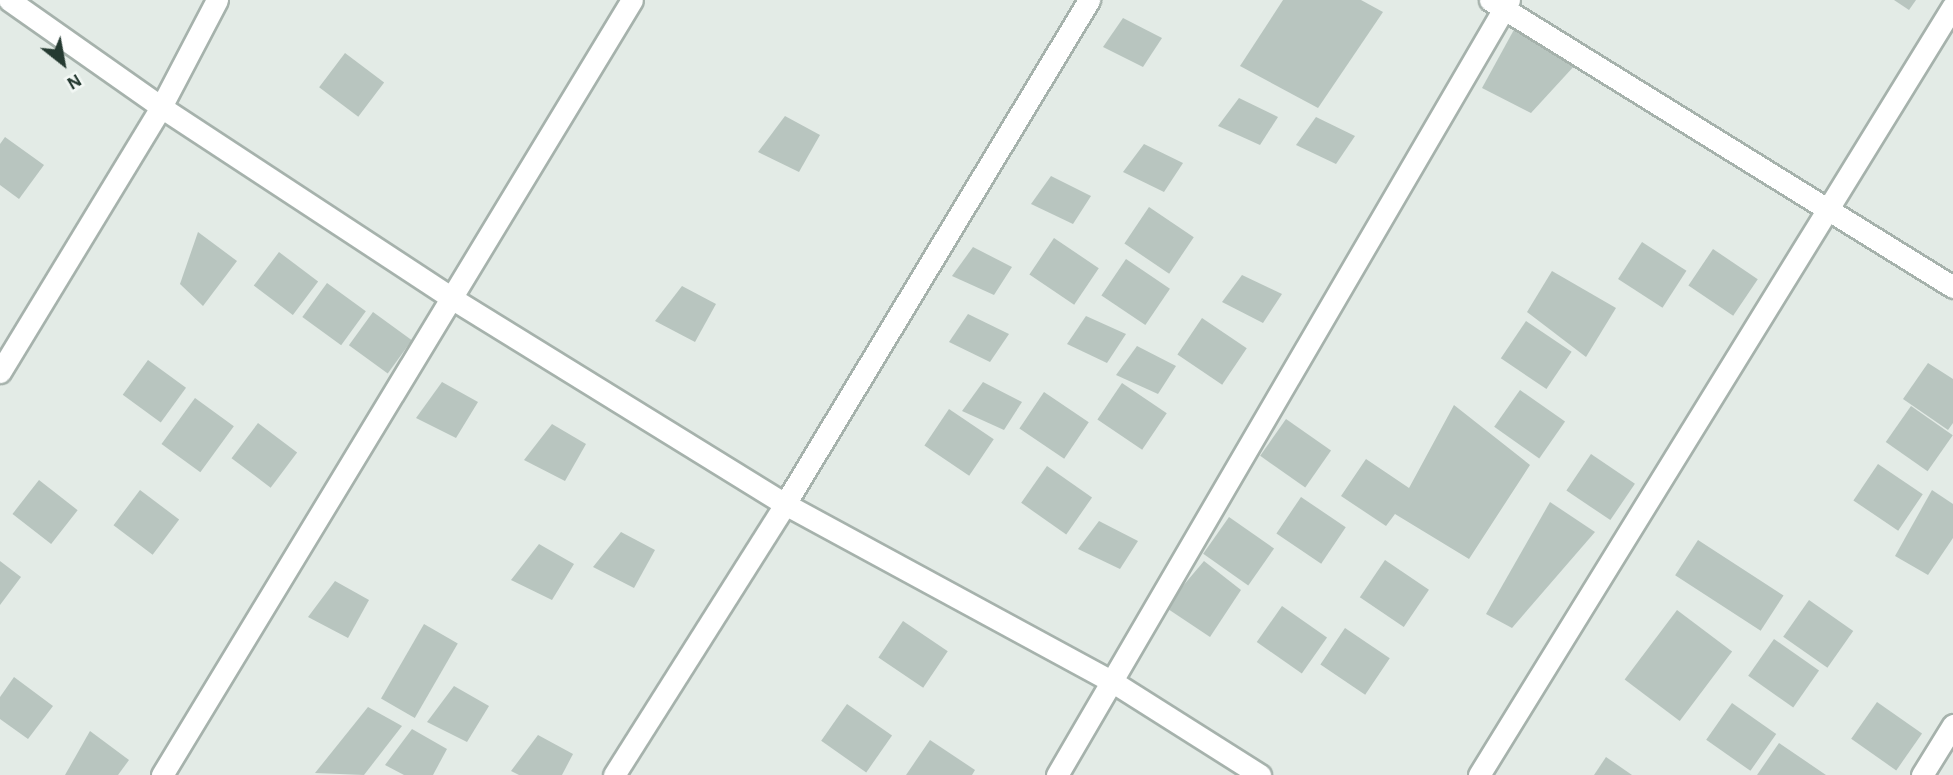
<!DOCTYPE html>
<html>
<head>
<meta charset="utf-8">
<style>
	body { margin:0 }
	#map { position:relative; width:1953px; height:775px; overflow:hidden; background:#e3ebe6; font-family:"Alegreya Sans",sans-serif }
	div>[style] { position:absolute }
	.building>* { inset:0; background:#b8c5bf; transform-origin:0 0 }
	.roads { filter:drop-shadow(2px 0 #a6b2ac) drop-shadow(-2px 0 #a6b2ac) drop-shadow(0 2px #a6b2ac) drop-shadow(0 -2px #a6b2ac) }
	.street>* { height:21px; margin:-10.5px; padding:0 10.5px; transform-origin:10.5px; border-radius:10.5px; background:#fff }
	span { translate:-50% -50%; white-space:nowrap; text-align:center; line-height:1.15; -webkit-text-stroke:7px #f3f8f5; paint-order:stroke }
	.north { position:absolute; left:28px; top:28px; width:70px; height:70px; -webkit-text-stroke:5px #f3f8f5; paint-order:stroke; rotate:149deg; font-size:19px; font-weight:700; line-height:28px; text-align:center; color:#253a31 }
	.north::after { content:''; display:block; margin:auto; width:24px; height:32px; background:#253a31; clip-path:polygon(50% 0,100% 100%,50% 72%,0 100%) }
</style>
</head>
<body>
<div id="map">
	<div class="building">
		<div style="clip-path:polygon(1283px 0,1361px 0,1383px 12px,1318px 108px,1240px 66px)"></div>
		<div style="clip-path:polygon(1894px 0,1916px 0,1909px 10px)"></div>
		<div style="clip-path:polygon(1123px 18px,1162px 38px,1143px 67px,1103px 47px)"></div>
		<div style="clip-path:polygon(1516px 26px,1576px 64px,1531px 113px,1482px 88px)"></div>
		<div style="left:345px;top:53px;width:49px;height:43px;rotate:37deg"></div>
		<div style="clip-path:polygon(1239px 98px,1278px 117px,1260px 145px,1218px 126px)"></div>
		<div style="clip-path:polygon(785px 116px,820px 135px,799px 172px,758px 152px)"></div>
		<div style="clip-path:polygon(1316px 117px,1355px 136px,1336px 164px,1296px 145px)"></div>
		<div style="clip-path:polygon(5px 137px,44px 165px,19px 199px,0 185px,0 144px)"></div>
		<div style="clip-path:polygon(1144px 144px,1183px 163px,1164px 192px,1123px 172px)"></div>
		<div style="clip-path:polygon(1051px 176px,1091px 196px,1073px 224px,1031px 204px)"></div>
		<div style="left:1149px;top:207px;width:54px;height:44px;rotate:34deg"></div>
		<div style="clip-path:polygon(198px 232px,237px 261px,203px 306px,180px 284px)"></div>
		<div style="left:1054px;top:238px;width:54px;height:44px;rotate:34deg"></div>
		<div style="left:1642px;top:242px;width:53px;height:44px;rotate:33deg"></div>
		<div style="clip-path:polygon(973px 247px,1012px 267px,994px 295px,952px 276px)"></div>
		<div style="left:1713px;top:249px;width:54px;height:44px;rotate:34deg"></div>
		<div style="left:279px;top:252px;width:49px;height:42px;rotate:37deg"></div>
		<div style="left:1126px;top:259px;width:53px;height:44px;rotate:34deg"></div>
		<div style="clip-path:polygon(1552px 271px,1616px 308px,1586px 357px,1527px 312px)"></div>
		<div style="clip-path:polygon(1242px 275px,1282px 294px,1263px 323px,1222px 302px)"></div>
		<div style="left:327px;top:283px;width:48px;height:42px;rotate:36deg"></div>
		<div style="clip-path:polygon(682px 286px,716px 304px,695px 342px,655px 321px)"></div>
		<div style="left:373px;top:312px;width:48px;height:41px;rotate:36deg"></div>
		<div style="clip-path:polygon(968px 314px,1009px 334px,990px 362px,949px 342px)"></div>
		<div style="clip-path:polygon(1086px 316px,1126px 334px,1107px 363px,1067px 344px)"></div>
		<div style="left:1202px;top:318px;width:54px;height:44px;rotate:34deg"></div>
		<div style="left:1526px;top:321px;width:55px;height:45px;rotate:34deg"></div>
		<div style="clip-path:polygon(1137px 346px,1176px 366px,1158px 394px,1116px 375px)"></div>
		<div style="left:148px;top:360px;width:47px;height:43px;rotate:36deg"></div>
		<div style="clip-path:polygon(1928px 363px,1953px 379px,1953px 423px,1948px 430px,1903px 399px)"></div>
		<div style="clip-path:polygon(442px 382px,478px 402px,456px 438px,416px 418px)"></div>
		<div style="clip-path:polygon(983px 382px,1022px 402px,1004px 430px,962px 411px)"></div>
		<div style="left:1122px;top:383px;width:54px;height:44px;rotate:34deg"></div>
		<div style="left:1520px;top:390px;width:55px;height:45px;rotate:35deg"></div>
		<div style="left:1044px;top:392px;width:54px;height:44px;rotate:34deg"></div>
		<div style="left:195px;top:398px;width:48px;height:57px;rotate:36deg"></div>
		<div style="clip-path:polygon(1454px 405px,1530px 465px,1469px 559px,1395px 514px,1386px 526px,1341px 496px,1366px 459px,1409px 488px)"></div>
		<div style="left:1911px;top:406px;width:51px;height:44px;rotate:35deg"></div>
		<div style="left:949px;top:409px;width:54px;height:44px;rotate:34deg"></div>
		<div style="left:1286px;top:419px;width:55px;height:45px;rotate:35deg"></div>
		<div style="left:258px;top:423px;width:49px;height:44px;rotate:37deg"></div>
		<div style="clip-path:polygon(552px 424px,586px 444px,565px 481px,524px 460px)"></div>
		<div style="left:1591px;top:454px;width:53px;height:44px;rotate:34deg"></div>
		<div style="left:1878px;top:464px;width:54px;height:44px;rotate:34deg"></div>
		<div style="left:1047px;top:466px;width:55px;height:45px;rotate:35deg"></div>
		<div style="left:39px;top:480px;width:49px;height:43px;rotate:38deg"></div>
		<div style="left:140px;top:490px;width:49px;height:44px;rotate:37deg"></div>
		<div style="clip-path:polygon(1932px 490px,1953px 504px,1953px 538px,1928px 575px,1895px 556px)"></div>
		<div style="left:1301px;top:497px;width:54px;height:44px;rotate:34deg"></div>
		<div style="clip-path:polygon(1550px 502px,1595px 532px,1512px 628px,1486px 614px)"></div>
		<div style="left:1229px;top:517px;width:55px;height:45px;rotate:35deg"></div>
		<div style="clip-path:polygon(1099px 521px,1138px 541px,1120px 569px,1078px 549px)"></div>
		<div style="clip-path:polygon(621px 532px,655px 550px,634px 588px,593px 567px)"></div>
		<div style="left:1698px;top:540px;width:102px;height:42px;rotate:33deg"></div>
		<div style="clip-path:polygon(539px 544px,574px 564px,552px 600px,511px 580px)"></div>
		<div style="left:1385px;top:560px;width:53px;height:45px;rotate:34deg"></div>
		<div style="clip-path:polygon(0 561px,21px 577px,0 605px)"></div>
		<div style="clip-path:polygon(1204px 561px,1241px 590px,1210px 637px,1165px 607px)"></div>
		<div style="clip-path:polygon(335px 581px,369px 600px,348px 638px,308px 617px)"></div>
		<div style="left:1809px;top:600px;width:54px;height:45px;rotate:35deg"></div>
		<div style="left:1282px;top:606px;width:55px;height:44px;rotate:35deg"></div>
		<div style="left:1677px;top:610px;width:69px;height:87px;rotate:37deg"></div>
		<div style="left:903px;top:621px;width:54px;height:44px;rotate:34deg"></div>
		<div style="left:424px;top:624px;width:39px;height:86px;rotate:30deg"></div>
		<div style="left:1345px;top:628px;width:54px;height:44px;rotate:34deg"></div>
		<div style="left:1774px;top:639px;width:55px;height:45px;rotate:35deg"></div>
		<div style="clip-path:polygon(14px 677px,53px 706px,28px 739px,0 719px,0 697px)"></div>
		<div style="clip-path:polygon(454px 686px,489px 706px,467px 742px,427px 722px)"></div>
		<div style="left:1877px;top:702px;width:55px;height:45px;rotate:35deg"></div>
		<div style="left:1732px;top:703px;width:54px;height:45px;rotate:35deg"></div>
		<div style="left:847px;top:704px;width:55px;height:45px;rotate:35deg"></div>
		<div style="clip-path:polygon(368px 707px,402px 726px,364px 775px,315px 773px)"></div>
		<div style="clip-path:polygon(412px 729px,447px 749px,433px 775px,404px 775px,385px 765px)"></div>
		<div style="clip-path:polygon(90px 731px,129px 760px,118px 775px,65px 775px)"></div>
		<div style="clip-path:polygon(538px 735px,573px 754px,562px 775px,519px 775px,511px 771px)"></div>
		<div style="clip-path:polygon(930px 740px,975px 770px,972px 775px,906px 775px)"></div>
		<div style="clip-path:polygon(1779px 743px,1826px 775px,1757px 775px)"></div>
		<div style="clip-path:polygon(1606px 757px,1632px 775px,1594px 775px)"></div>
	</div>
	<div class="roads">
		<div class="street">
			<div style="left:9px;top:0;width:186px;rotate:35.1deg"></div>
			<div style="left:161px;top:107px;width:349px;rotate:33.3deg"></div>
			<div style="left:453px;top:299px;width:390px;rotate:31.7deg"></div>
			<div style="left:785px;top:504px;width:373px;rotate:28.5deg"></div>
			<div style="left:1113px;top:682px;width:174px;rotate:32.3deg"></div>
			<div style="left:1490px;top:0;width:545px;rotate:31.79deg"></div>
			<div style="left:0;top:372px;width:310px;rotate:-58.7deg"></div>
			<div style="left:161px;top:107px;width:121px;rotate:-62.4deg"></div>
			<div style="left:162px;top:775px;width:906px;rotate:-58.77deg"></div>
			<div style="left:614px;top:775px;width:320px;rotate:-57.7deg"></div>
			<div style="left:785px;top:504px;width:589px;rotate:-58.9deg"></div>
			<div style="left:1057px;top:775px;width:897px;rotate:-59.75deg"></div>
			<div style="left:1479px;top:775px;width:903px;rotate:-58.35deg"></div>
			<div style="left:1922px;top:775px;width:59px;rotate:-58.2deg"></div>
		</div>
	</div>
	<div class="north">N</div>
</div>
</body>
</html>
